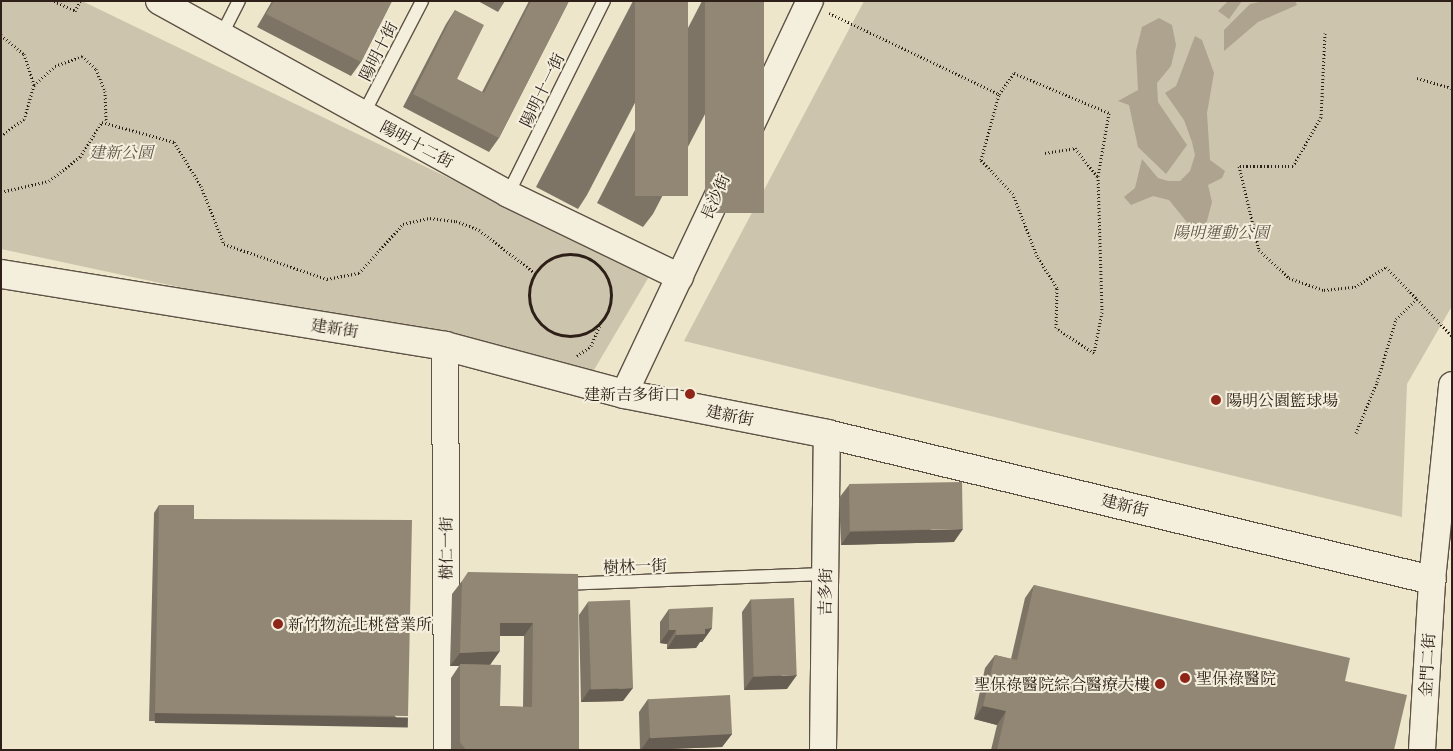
<!DOCTYPE html>
<html>
<head>
<meta charset="utf-8">
<style>
	body { margin:0 }
	#map { position:relative; width:1453px; height:751px; overflow:hidden; background:#eee6cb; font-family:"Gentium Book Plus","Noto Serif TC",serif }
	div>[style] { position:absolute }
	.green>* { inset:0; background:#cdc4ad }
	.water>* { inset:0; background:#ada38e }
	.path>* { height:3px; margin-top:-1.5px; transform-origin:0; background:repeating-linear-gradient(90deg,#2e2018 0 1px,transparent 0 3.5px) }
	.path>.ring { margin:-1.5px; padding:0; box-sizing:content-box; background:none; border:3px solid #2e2018; border-radius:50% }
	.roads { filter:drop-shadow(1px 0 #5e5245) drop-shadow(-1px 0 #5e5245) drop-shadow(0 1px #5e5245) drop-shadow(0 -1px #5e5245) }
	.lane>* { height:12px; margin:-6px; padding:0 6px; transform-origin:6px; border-radius:6px; background:#f4efdd }
	.street>* { height:26px; margin:-13px; padding:0 13px; transform-origin:13px; border-radius:13px; background:#f4efdd }
	.secondary>* { height:28px; margin:-14px; padding:0 14px; transform-origin:14px; border-radius:14px; background:#f4efdd }
	.wall>* { inset:0; background:#7e7465 }
	.shaded-wall>* { inset:0; background:#665e52; transform-origin:0 0 }
	.building>* { inset:0; background:#928775; transform-origin:0 0 }
	.dots>* { width:14px; height:14px; translate:-50% -50%; box-sizing:border-box; border:2px solid #f4efdd; border-radius:50% }
	span { translate:-50% -50%; white-space:nowrap; text-align:center; line-height:1.15; -webkit-text-stroke:4px #f4efdd; paint-order:stroke }
	.street-label { font-size:16px; color:#2e2018 }
	.park-label { font-size:16px; color:#5e5145; font-style:italic }
	.poi-label { font-size:16px; color:#2e2018 }
	.right { translate:-100% -50%; text-align:right }
	.left { translate:0 -50%; text-align:left }
	.frame { position:absolute; inset:0; border:2px solid #2e2018; pointer-events:none }
</style>
</head>
<body>
<div id="map">
	<div class="green">
		<div style="clip-path:polygon(1px 1px,82px 1px,650px 275px,591px 375px,1px 249px)"></div>
		<div style="clip-path:polygon(864px 1px,1452px 1px,1452px 306px,1407px 384px,1402px 517px,684px 341px)"></div>
	</div>
	<div class="water">
		<div style="clip-path:polygon(1228px 1px,1242px 1px,1229px 19px,1218px 11px)"></div>
		<div style="clip-path:polygon(1264px 1px,1295px 1px,1297px 5px,1258px 22px,1224px 51px,1224px 30px,1250px 4px)"></div>
		<div style="clip-path:polygon(1159px 18px,1172px 25px,1176px 45px,1171px 66px,1157px 83px,1158px 102px,1187px 145px,1166px 174px,1138px 147px,1129px 105px,1118px 101px,1138px 90px,1136px 51px,1142px 27px)"></div>
		<div style="clip-path:polygon(1195px 36px,1202px 40px,1214px 73px,1207px 113px,1210px 160px,1225px 171px,1222px 178px,1208px 185px,1212px 202px,1204px 232px,1194px 231px,1169px 200px,1153px 196px,1131px 205px,1124px 197px,1135px 188px,1142px 159px,1158px 178px,1168px 181px,1180px 181px,1190px 171px,1195px 155px,1192px 142px,1184px 120px,1165px 93px,1176px 86px)"></div>
	</div>
	<div class="path">
		<div style="left:54px;top:1px;width:23px;rotate:25deg"></div>
		<div style="left:75px;top:11px;width:11px;rotate:-63deg"></div>
		<div style="left:829px;top:13px;width:188px;rotate:25.5deg"></div>
		<div style="left:999px;top:94px;width:26px;rotate:-54deg"></div>
		<div style="left:1014px;top:73px;width:103px;rotate:22.8deg"></div>
		<div style="left:1109px;top:113px;width:64px;rotate:99.9deg"></div>
		<div style="left:1098px;top:176px;width:136px;rotate:88.3deg"></div>
		<div style="left:1102px;top:312px;width:42px;rotate:101deg"></div>
		<div style="left:1094px;top:353px;width:45px;rotate:-146.7deg"></div>
		<div style="left:1056px;top:328px;width:40px;rotate:-88.6deg"></div>
		<div style="left:1057px;top:288px;width:38px;rotate:-122deg"></div>
		<div style="left:1037px;top:256px;width:66px;rotate:-111.2deg"></div>
		<div style="left:1013px;top:194px;width:47px;rotate:-133.3deg"></div>
		<div style="left:981px;top:160px;width:68px;rotate:-74.7deg"></div>
		<div style="left:1325px;top:33px;width:84px;rotate:92.7deg"></div>
		<div style="left:1321px;top:117px;width:56px;rotate:119.7deg"></div>
		<div style="left:1293px;top:166px;width:54px;rotate:180deg"></div>
		<div style="left:1239px;top:166px;width:86px;rotate:76.6deg"></div>
		<div style="left:1259px;top:250px;width:41px;rotate:43deg"></div>
		<div style="left:1289px;top:278px;width:37px;rotate:19deg"></div>
		<div style="left:1324px;top:290px;width:31px;rotate:-6deg"></div>
		<div style="left:1355px;top:287px;width:37px;rotate:-33deg"></div>
		<div style="left:1386px;top:267px;width:45px;rotate:45.9deg"></div>
		<div style="left:1px;top:35px;width:30px;rotate:40deg"></div>
		<div style="left:24px;top:54px;width:33px;rotate:72deg"></div>
		<div style="left:34px;top:85px;width:35px;rotate:106deg"></div>
		<div style="left:24px;top:119px;width:29px;rotate:144deg"></div>
		<div style="left:1417px;top:78px;width:36px;rotate:16deg"></div>
		<div style="left:34px;top:85px;width:28px;rotate:-42deg"></div>
		<div style="left:55px;top:66px;width:29px;rotate:-20deg"></div>
		<div style="left:82px;top:56px;width:19px;rotate:43deg"></div>
		<div style="left:96px;top:69px;width:24px;rotate:68deg"></div>
		<div style="left:105px;top:91px;width:29px;rotate:88deg"></div>
		<div style="left:1045px;top:153px;width:30px;rotate:-9deg"></div>
		<div style="left:1075px;top:148px;width:36px;rotate:52deg"></div>
		<div style="left:1px;top:192px;width:49px;rotate:-12.9deg"></div>
		<div style="left:49px;top:181px;width:39px;rotate:-38deg"></div>
		<div style="left:80px;top:157px;width:41px;rotate:-57.8deg"></div>
		<div style="left:102px;top:122px;width:75px;rotate:15.5deg"></div>
		<div style="left:174px;top:142px;width:52px;rotate:58.5deg"></div>
		<div style="left:201px;top:186px;width:62px;rotate:68.4deg"></div>
		<div style="left:224px;top:244px;width:109px;rotate:18.8deg"></div>
		<div style="left:327px;top:279px;width:33px;rotate:-11deg"></div>
		<div style="left:359px;top:273px;width:66px;rotate:-48.1deg"></div>
		<div style="left:403px;top:224px;width:28px;rotate:-13deg"></div>
		<div style="left:430px;top:218px;width:26px;rotate:7deg"></div>
		<div style="left:456px;top:221px;width:25px;rotate:21deg"></div>
		<div style="left:479px;top:230px;width:71px;rotate:37.5deg"></div>
		<div class="ring" style="left:529px;top:254px;width:79px;height:79px"></div>
		<div style="left:577px;top:356px;width:17px;rotate:-36deg"></div>
		<div style="left:591px;top:346px;width:26px;rotate:-67deg"></div>
		<div style="left:1356px;top:433px;width:55px;rotate:-67.6deg"></div>
		<div style="left:1377px;top:382px;width:66px;rotate:-73.2deg"></div>
		<div style="left:1396px;top:319px;width:29px;rotate:-44deg"></div>
		<div style="left:1417px;top:299px;width:51px;rotate:46.6deg"></div>
	</div>
	<div class="roads">
		<div class="lane">
			<div style="left:221px;top:36px;width:39px;rotate:-63deg"></div>
			<div style="left:363px;top:115px;width:128px;rotate:-62.6deg"></div>
			<div style="left:508px;top:194px;width:216px;rotate:-63.6deg"></div>
			<div style="left:561px;top:584px;width:264px;rotate:-2.2deg"></div>
		</div>
		<div class="street">
			<div style="left:159px;top:1px;width:399px;rotate:28.9deg"></div>
			<div style="left:508px;top:194px;width:191px;rotate:25.8deg"></div>
			<div style="left:445px;top:346px;width:404px;rotate:89.7deg"></div>
			<div style="left:624px;top:394px;width:435px;rotate:-64.7deg"></div>
			<div style="left:823px;top:750px;width:316px;rotate:-89.3deg"></div>
			<div style="left:1422px;top:750px;width:170px;rotate:-86.6deg"></div>
			<div style="left:1432px;top:580px;width:196px;rotate:-84.1deg"></div>
		</div>
		<div class="secondary">
			<div style="left:1px;top:274px;width:450px;rotate:9.2deg"></div>
			<div style="left:445px;top:346px;width:185px;rotate:15deg"></div>
			<div style="left:624px;top:394px;width:207px;rotate:11.1deg"></div>
			<div style="left:827px;top:434px;width:622px;rotate:13.57deg"></div>
		</div>
	</div>
	<div class="wall">
		<div style="clip-path:polygon(272px 1px,392px 1px,361px 62px,351px 76px,257px 27px)"></div>
		<div style="clip-path:polygon(478px 1px,505px 1px,498px 12px)"></div>
		<div style="clip-path:polygon(529px 1px,569px 1px,499px 138px,489px 152px,403px 107px,446px 24px,455px 10px,457px 79px,482px 92px)"></div>
		<div style="clip-path:polygon(633px 1px,688px 1px,587px 195px,578px 209px,536px 187px)"></div>
		<div style="clip-path:polygon(702px 1px,764px 1px,653px 214px,643px 227px,597px 203px)"></div>
		<div style="clip-path:polygon(849px 485px,954px 542px,841px 545px,839px 498px)"></div>
		<div style="clip-path:polygon(159px 505px,194px 519px,403px 724px,149px 721px,154px 513px)"></div>
		<div style="clip-path:polygon(evenodd,578px 574px,579px 750px,451px 750px,451px 678px,459px 666px,450px 666px,452px 594px,462px 581px,578px 574px,500px 636px,524px 636px,523px 707px,500px 706px,490px 665px,500px 636px)"></div>
		<div style="clip-path:polygon(1034px 585px,1345px 681px,1394px 750px,991px 750px,997px 725px,974px 719px,985px 668px,995px 655px,1011px 659px,1025px 598px)"></div>
		<div style="clip-path:polygon(751px 599px,787px 689px,744px 690px,742px 612px)"></div>
		<div style="clip-path:polygon(588px 602px,623px 701px,581px 702px,579px 615px)"></div>
		<div style="clip-path:polygon(669px 609px,712px 628px,702px 642px,700px 642px,696px 648px,667px 649px,667px 644px,660px 643px,660px 622px)"></div>
		<div style="clip-path:polygon(648px 699px,732px 734px,722px 747px,640px 750px,639px 712px)"></div>
	</div>
	<div class="shaded-wall">
		<div style="clip-path:polygon(963px 529px,954px 542px,841px 545px,850px 532px)"></div>
		<div style="clip-path:polygon(500px 623px,533px 623px,524px 636px,491px 636px)"></div>
		<div style="clip-path:polygon(712px 628px,702px 642px,700px 642px,696px 648px,667px 649px,676px 635px,705px 629px)"></div>
		<div style="clip-path:polygon(669px 630px,676px 630px,667px 644px,660px 643px)"></div>
		<div style="clip-path:polygon(500px 651px,490px 665px,460px 664px,459px 666px,450px 666px,460px 653px)"></div>
		<div style="clip-path:polygon(797px 675px,787px 689px,744px 690px,753px 677px)"></div>
		<div style="clip-path:polygon(633px 688px,623px 701px,581px 702px,590px 689px)"></div>
		<div style="clip-path:polygon(983px 706px,1006px 711px,997px 725px,974px 719px)"></div>
		<div style="left:155px;top:713px;width:253px;height:10px;rotate:1deg"></div>
		<div style="clip-path:polygon(732px 734px,722px 747px,641px 750px,650px 737px)"></div>
	</div>
	<div class="building">
		<div style="clip-path:polygon(274px 1px,392px 1px,361px 62px,266px 14px)"></div>
		<div style="clip-path:polygon(531px 1px,569px 1px,499px 138px,413px 94px,455px 10px,484px 25px,457px 79px,484px 93px)"></div>
		<div style="left:635px;top:1px;width:53px;height:195px"></div>
		<div style="left:705px;top:1px;width:59px;height:212px"></div>
		<div style="left:962px;top:482px;width:47px;height:113px;rotate:89deg"></div>
		<div style="clip-path:polygon(159px 505px,194px 505px,194px 519px,412px 520px,408px 716px,155px 713px)"></div>
		<div style="clip-path:polygon(468px 572px,578px 574px,579px 750px,466px 750px,460px 742px,460px 664px,501px 665px,500px 706px,532px 707px,533px 623px,500px 623px,500px 651px,460px 653px,462px 581px)"></div>
		<div style="clip-path:polygon(1034px 585px,1350px 658px,1345px 681px,1407px 695px,1394px 750px,997px 750px,1006px 711px,983px 706px,995px 655px,1017px 660px)"></div>
		<div style="left:794px;top:598px;width:77px;height:43px;rotate:88deg"></div>
		<div style="left:630px;top:600px;width:88px;height:42px;rotate:88deg"></div>
		<div style="clip-path:polygon(713px 607px,712px 628px,705px 629px,705px 634px,676px 635px,676px 630px,669px 630px,669px 609px)"></div>
		<div style="left:730px;top:695px;width:39px;height:82px;rotate:87deg"></div>
	</div>
	<div class="dots">
		<div style="left:690px;top:394px;background:#8f2418"></div>
		<div style="left:1216px;top:400px;background:#8f2418"></div>
		<div style="left:278px;top:624px;background:#8f2418"></div>
		<div style="left:1185px;top:678px;background:#8f2418"></div>
		<div style="left:1160px;top:684px;background:#8f2418"></div>
	</div>
	<div class="street-label">
		<span style="left:378px;top:51px;rotate:-63deg">陽明十街</span>
		<span style="left:542px;top:90px;rotate:-64deg">陽明十一街</span>
		<span style="left:417px;top:144px;rotate:28deg">陽明十二街</span>
		<span style="left:715px;top:197px;rotate:-66deg">長沙街</span>
		<span style="left:335px;top:328px;rotate:9deg">建新街</span>
		<span style="left:730px;top:415px;rotate:11deg">建新街</span>
		<span style="left:1125px;top:505px;rotate:14deg">建新街</span>
		<span style="left:446px;top:548px;rotate:-90deg">樹仁一街</span>
		<span style="left:635px;top:566px;rotate:-2deg">樹林一街</span>
		<span style="left:825px;top:592px;rotate:-89deg">吉多街</span>
		<span style="left:1427px;top:665px;rotate:-87deg">金門二街</span>
	</div>
	<div class="park-label">
		<span style="left:121px;top:152px">建新公園</span>
		<span style="left:1221px;top:232px">陽明運動公園</span>
	</div>
	<div class="poi-label">
		<span class="right" style="left:680px;top:394px">建新吉多街口</span>
		<span class="left" style="left:1226px;top:400px">陽明公園籃球場</span>
		<span class="left" style="left:288px;top:624px">新竹物流北桃營業所</span>
		<span class="left" style="left:1196px;top:678px">聖保祿醫院</span>
		<span class="right" style="left:1150px;top:684px">聖保祿醫院綜合醫療大樓</span>
	</div>
	<div class="frame"></div>
</div>
</body>
</html>
